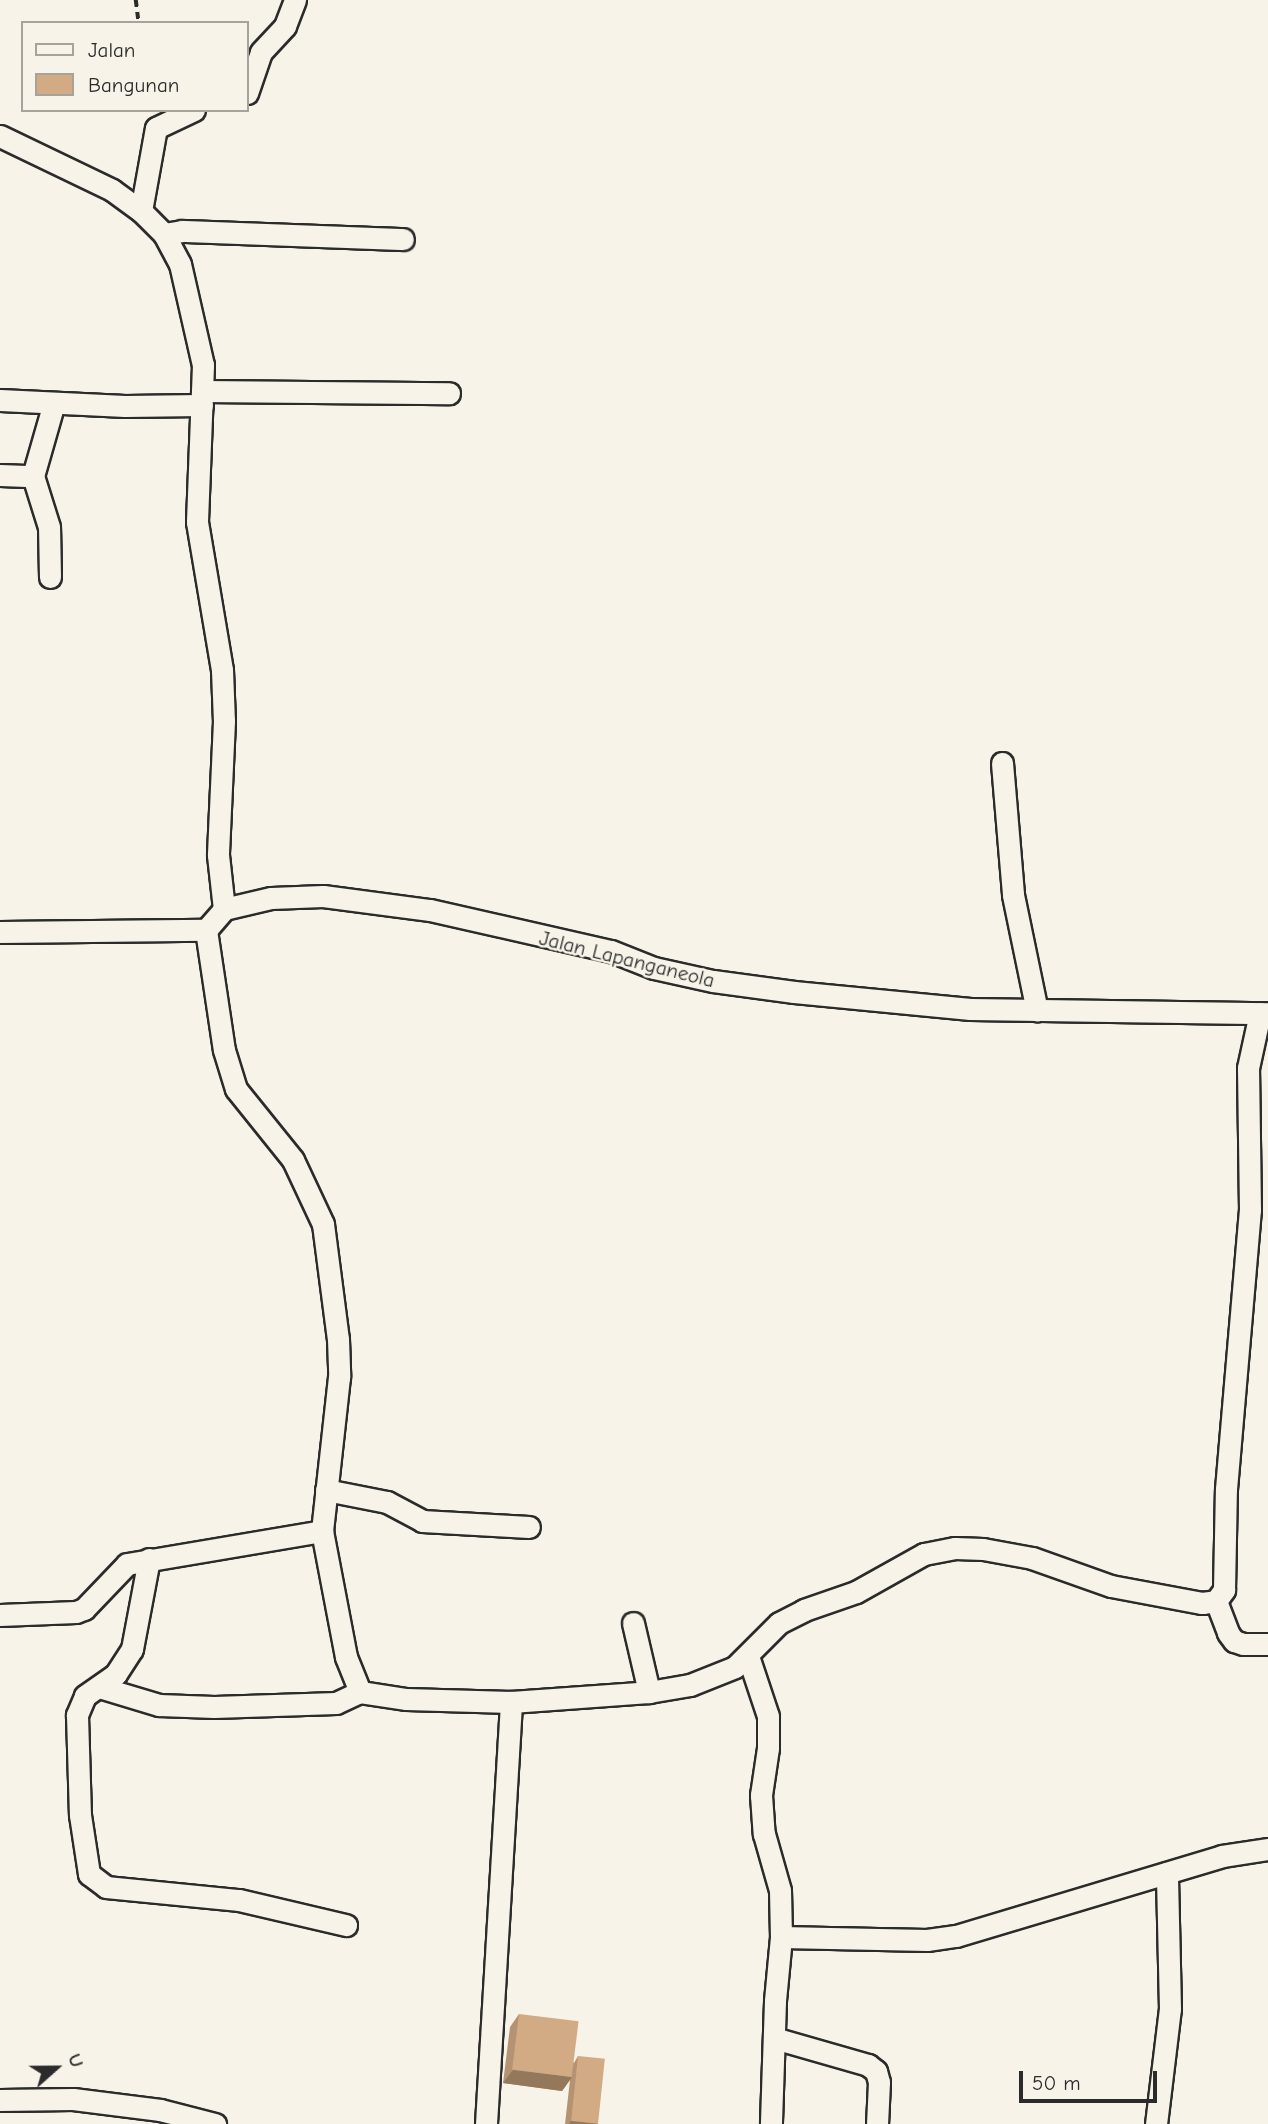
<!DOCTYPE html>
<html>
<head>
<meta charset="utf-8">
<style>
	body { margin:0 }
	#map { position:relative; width:1268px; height:2124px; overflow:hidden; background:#f7f3e8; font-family:"Comic Neue",sans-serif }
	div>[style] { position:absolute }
	.path>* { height:3.5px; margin-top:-1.75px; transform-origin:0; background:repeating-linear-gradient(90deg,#2b2b2b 0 7px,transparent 0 12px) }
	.roads { filter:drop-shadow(2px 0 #2b2b2b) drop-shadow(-2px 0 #2b2b2b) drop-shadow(0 2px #2b2b2b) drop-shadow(0 -2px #2b2b2b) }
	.minor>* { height:21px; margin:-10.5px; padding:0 10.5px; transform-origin:10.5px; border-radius:10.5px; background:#f7f3e8 }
	.wall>* { inset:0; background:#b59372 }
	.shaded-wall>* { inset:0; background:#93785c }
	.building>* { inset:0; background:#d2ab84; transform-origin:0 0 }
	span { translate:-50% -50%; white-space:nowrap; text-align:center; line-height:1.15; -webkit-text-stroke:5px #f7f3e8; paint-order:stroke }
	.street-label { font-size:21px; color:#2b2b2b }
	.legend { position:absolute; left:21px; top:21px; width:228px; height:91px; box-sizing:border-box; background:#f7f3e8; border:2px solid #a5a39c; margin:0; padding:9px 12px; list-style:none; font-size:21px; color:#2b2b2b }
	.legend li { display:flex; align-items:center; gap:14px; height:35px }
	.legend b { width:35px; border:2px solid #a5a39c }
	.north { position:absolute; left:21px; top:2033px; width:70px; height:70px; -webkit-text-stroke:5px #f7f3e8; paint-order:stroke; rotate:69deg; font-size:19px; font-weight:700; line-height:28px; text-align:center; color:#2b2b2b }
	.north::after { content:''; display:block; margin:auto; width:24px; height:32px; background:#2b2b2b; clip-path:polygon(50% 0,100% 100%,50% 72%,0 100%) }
	.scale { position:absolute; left:1019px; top:2071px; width:138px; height:32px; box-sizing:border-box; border:4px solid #2b2b2b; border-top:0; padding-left:9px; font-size:21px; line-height:24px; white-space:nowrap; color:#2b2b2b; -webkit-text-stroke:5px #f7f3e8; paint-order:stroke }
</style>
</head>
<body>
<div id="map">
	<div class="path">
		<div style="left:136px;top:0;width:23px;rotate:83deg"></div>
	</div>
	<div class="roads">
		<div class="minor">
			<div style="left:247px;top:93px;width:43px;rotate:-71.1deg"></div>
			<div style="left:261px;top:52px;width:35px;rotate:-47deg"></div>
			<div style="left:285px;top:26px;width:28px;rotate:-69deg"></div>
			<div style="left:0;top:136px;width:124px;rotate:25.7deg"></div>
			<div style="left:112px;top:190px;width:36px;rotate:36deg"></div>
			<div style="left:141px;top:211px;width:33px;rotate:45deg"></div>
			<div style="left:164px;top:234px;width:34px;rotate:62deg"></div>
			<div style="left:180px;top:264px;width:104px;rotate:77.2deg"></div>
			<div style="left:203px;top:365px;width:157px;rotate:92.2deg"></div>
			<div style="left:197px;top:522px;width:150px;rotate:80.4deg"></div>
			<div style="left:222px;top:670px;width:51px;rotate:87.8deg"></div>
			<div style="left:224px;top:721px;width:134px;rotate:92.6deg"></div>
			<div style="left:218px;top:855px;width:54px;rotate:83.7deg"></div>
			<div style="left:141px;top:211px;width:84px;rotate:-79.8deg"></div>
			<div style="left:156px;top:128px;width:42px;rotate:-25.3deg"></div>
			<div style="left:164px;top:234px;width:18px;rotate:-9deg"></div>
			<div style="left:182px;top:231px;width:221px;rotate:2.1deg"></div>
			<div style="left:202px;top:391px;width:247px;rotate:0.5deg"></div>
			<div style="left:0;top:400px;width:125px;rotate:2.7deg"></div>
			<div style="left:125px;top:406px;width:77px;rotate:-0.7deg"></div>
			<div style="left:0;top:475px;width:33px;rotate:2deg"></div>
			<div style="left:50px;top:577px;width:50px;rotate:-91.1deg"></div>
			<div style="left:49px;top:527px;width:53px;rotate:-107.4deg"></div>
			<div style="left:33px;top:476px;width:76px;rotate:-74deg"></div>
			<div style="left:1002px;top:763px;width:132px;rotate:85.2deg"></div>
			<div style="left:1013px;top:895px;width:118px;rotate:78.3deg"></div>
			<div style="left:206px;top:930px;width:121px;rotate:81.5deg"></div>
			<div style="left:224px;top:1050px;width:41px;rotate:72.9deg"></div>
			<div style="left:236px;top:1089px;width:91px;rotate:51.2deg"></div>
			<div style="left:293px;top:1160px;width:71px;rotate:64.9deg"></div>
			<div style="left:323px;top:1224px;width:116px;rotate:82.6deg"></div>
			<div style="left:338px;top:1339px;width:38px;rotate:88deg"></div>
			<div style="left:339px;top:1377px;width:155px;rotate:96.3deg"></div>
			<div style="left:322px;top:1531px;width:128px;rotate:79.2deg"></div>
			<div style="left:346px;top:1657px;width:38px;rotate:68deg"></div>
			<div style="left:360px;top:1692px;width:47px;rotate:8.7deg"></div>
			<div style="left:406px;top:1699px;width:105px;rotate:1.6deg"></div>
			<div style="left:511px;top:1702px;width:138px;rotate:-4.1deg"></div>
			<div style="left:649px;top:1692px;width:42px;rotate:-9.7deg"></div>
			<div style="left:690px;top:1685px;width:48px;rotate:-21.8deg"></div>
			<div style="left:735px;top:1667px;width:62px;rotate:-45deg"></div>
			<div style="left:779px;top:1623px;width:28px;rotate:-27deg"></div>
			<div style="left:804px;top:1610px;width:55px;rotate:-19.1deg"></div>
			<div style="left:856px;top:1592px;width:78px;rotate:-29.2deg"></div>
			<div style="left:924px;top:1554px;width:32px;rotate:-11deg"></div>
			<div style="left:955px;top:1548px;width:28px;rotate:2deg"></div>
			<div style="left:983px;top:1549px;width:50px;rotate:10.4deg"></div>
			<div style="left:1032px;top:1558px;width:84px;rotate:19.5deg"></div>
			<div style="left:1111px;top:1586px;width:93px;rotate:10.6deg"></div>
			<div style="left:1202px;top:1603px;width:14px;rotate:-8deg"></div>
			<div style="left:1216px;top:1601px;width:14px;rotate:-54deg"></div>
			<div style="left:1224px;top:1590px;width:101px;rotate:-88.9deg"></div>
			<div style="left:1226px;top:1489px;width:280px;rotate:-85.1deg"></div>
			<div style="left:1250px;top:1210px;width:142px;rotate:-90.8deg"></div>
			<div style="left:1248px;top:1068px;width:56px;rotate:-77.7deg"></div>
			<div style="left:0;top:932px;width:206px;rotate:-0.6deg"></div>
			<div style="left:206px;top:930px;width:28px;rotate:-49deg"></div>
			<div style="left:224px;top:909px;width:48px;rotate:-13.2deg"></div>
			<div style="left:271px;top:898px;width:52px;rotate:-2.2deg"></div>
			<div style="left:323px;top:896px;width:108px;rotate:7.5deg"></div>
			<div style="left:430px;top:910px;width:186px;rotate:12.8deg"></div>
			<div style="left:611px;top:951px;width:46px;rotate:21.6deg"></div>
			<div style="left:654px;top:968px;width:60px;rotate:12.4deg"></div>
			<div style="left:713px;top:981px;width:82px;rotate:7.7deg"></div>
			<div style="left:794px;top:992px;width:177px;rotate:5.5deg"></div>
			<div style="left:970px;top:1009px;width:298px;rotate:0.8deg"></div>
			<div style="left:326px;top:1490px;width:62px;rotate:11.1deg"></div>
			<div style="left:387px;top:1502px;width:40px;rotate:28deg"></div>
			<div style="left:422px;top:1521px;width:107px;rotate:3.2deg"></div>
			<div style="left:149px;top:1559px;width:92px;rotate:100.7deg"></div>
			<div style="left:132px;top:1649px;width:30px;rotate:123deg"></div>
			<div style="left:116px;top:1674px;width:38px;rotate:145deg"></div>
			<div style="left:85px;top:1696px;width:21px;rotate:113deg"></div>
			<div style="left:77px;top:1715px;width:100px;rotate:88.3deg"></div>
			<div style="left:80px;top:1815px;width:60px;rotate:81.3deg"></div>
			<div style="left:89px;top:1874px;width:21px;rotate:37deg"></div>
			<div style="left:106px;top:1887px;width:134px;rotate:5.6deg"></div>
			<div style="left:239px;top:1900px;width:110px;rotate:13.2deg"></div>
			<div style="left:1216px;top:1601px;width:34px;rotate:69deg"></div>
			<div style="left:1228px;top:1633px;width:10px;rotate:53deg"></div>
			<div style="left:1234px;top:1641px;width:9px;rotate:18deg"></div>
			<div style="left:1243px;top:1644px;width:25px"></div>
			<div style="left:0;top:1615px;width:76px;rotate:-2.3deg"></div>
			<div style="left:76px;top:1612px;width:9px;rotate:-21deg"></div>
			<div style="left:84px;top:1609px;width:62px;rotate:-46.3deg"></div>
			<div style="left:127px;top:1564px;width:198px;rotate:-9.6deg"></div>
			<div style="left:633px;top:1623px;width:71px;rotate:76.9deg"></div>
			<div style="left:748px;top:1656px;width:63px;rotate:71.6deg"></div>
			<div style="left:768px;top:1716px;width:32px;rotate:90deg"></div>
			<div style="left:768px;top:1748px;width:48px;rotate:98.5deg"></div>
			<div style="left:761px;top:1795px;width:39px;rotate:86deg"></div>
			<div style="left:764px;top:1834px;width:58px;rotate:74.1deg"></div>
			<div style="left:780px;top:1890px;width:47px;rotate:88.8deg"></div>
			<div style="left:781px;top:1937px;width:64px;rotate:95.4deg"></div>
			<div style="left:775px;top:2001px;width:123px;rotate:91.9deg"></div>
			<div style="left:99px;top:1687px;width:63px;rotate:16.7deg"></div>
			<div style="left:159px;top:1705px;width:55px;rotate:2.1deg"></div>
			<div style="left:214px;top:1707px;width:122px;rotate:-1.9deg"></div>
			<div style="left:336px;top:1703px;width:26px;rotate:-25deg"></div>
			<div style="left:781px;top:1937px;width:146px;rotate:1.2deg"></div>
			<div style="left:927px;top:1940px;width:29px;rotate:-8deg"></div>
			<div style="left:956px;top:1936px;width:278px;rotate:-16.7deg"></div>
			<div style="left:1222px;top:1856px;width:47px;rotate:-8.7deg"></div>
			<div style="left:774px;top:2038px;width:98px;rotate:16deg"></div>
			<div style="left:868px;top:2065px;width:10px;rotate:37deg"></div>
			<div style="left:876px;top:2071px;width:11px;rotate:75deg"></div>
			<div style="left:879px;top:2082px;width:42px;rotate:92.7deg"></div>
			<div style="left:0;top:2100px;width:73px;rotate:-0.8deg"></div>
			<div style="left:73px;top:2099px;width:88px;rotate:7.2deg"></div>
			<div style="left:160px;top:2110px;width:57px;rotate:14.3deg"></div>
			<div style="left:486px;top:2124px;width:423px;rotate:-86.6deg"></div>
			<div style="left:1156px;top:2124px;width:116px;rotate:-83.1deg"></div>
			<div style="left:1170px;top:2009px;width:136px;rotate:-91.3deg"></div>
		</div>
	</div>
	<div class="wall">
		<div style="clip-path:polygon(519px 2014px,574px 2063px,578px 2056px,598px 2124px,565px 2124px,570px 2080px,562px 2091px,503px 2083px,510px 2027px)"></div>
	</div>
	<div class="shaded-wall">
		<div style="clip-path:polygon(513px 2070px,572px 2077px,562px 2091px,503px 2083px)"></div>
		<div style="clip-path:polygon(571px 2121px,598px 2124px,569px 2124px)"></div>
	</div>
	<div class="building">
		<div style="left:519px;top:2014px;width:60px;height:56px;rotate:7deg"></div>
		<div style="left:578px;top:2056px;width:27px;height:65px;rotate:6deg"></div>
	</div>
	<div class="street-label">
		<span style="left:627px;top:959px;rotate:14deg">Jalan Lapanganeola</span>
	</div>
	<ul class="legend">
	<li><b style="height:9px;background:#f7f3e8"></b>Jalan</li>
	<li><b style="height:19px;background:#d2ab84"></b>Bangunan</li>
	</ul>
	<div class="north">U</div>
	<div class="scale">50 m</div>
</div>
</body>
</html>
